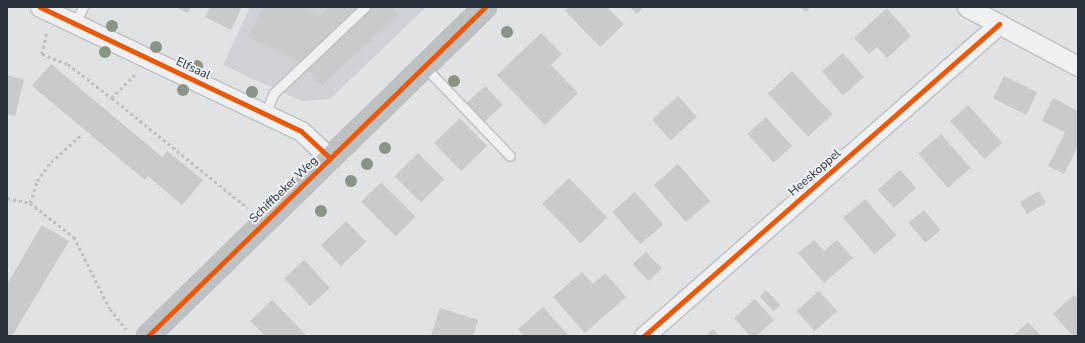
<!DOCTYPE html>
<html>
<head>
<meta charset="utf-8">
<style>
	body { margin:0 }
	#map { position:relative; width:1085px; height:343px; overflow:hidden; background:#e0e2e4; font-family:"Nunito Sans",sans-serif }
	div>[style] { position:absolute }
	.built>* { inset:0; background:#ced2d7 }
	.building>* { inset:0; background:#c8cacc; transform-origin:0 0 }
	.path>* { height:2.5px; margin-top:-1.25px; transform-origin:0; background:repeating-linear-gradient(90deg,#bec1c3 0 3px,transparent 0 6px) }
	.roads { filter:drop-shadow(1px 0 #bec0c2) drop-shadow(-1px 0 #bec0c2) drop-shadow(0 1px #bec0c2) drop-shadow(0 -1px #bec0c2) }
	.service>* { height:9px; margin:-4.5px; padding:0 4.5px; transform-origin:4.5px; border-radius:4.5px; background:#eff0f1 }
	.minor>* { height:19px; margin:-9.5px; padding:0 9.5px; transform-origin:9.5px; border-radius:9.5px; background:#eff0f1 }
	.secondary>* { height:22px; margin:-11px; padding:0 11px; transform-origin:11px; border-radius:11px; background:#bec1c4 }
	.cycleway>* { height:5px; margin:-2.5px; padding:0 2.5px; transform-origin:2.5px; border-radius:2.5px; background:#e8590c }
	.trees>* { width:12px; height:12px; margin:-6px; border-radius:50%; background:#899485 }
	span { translate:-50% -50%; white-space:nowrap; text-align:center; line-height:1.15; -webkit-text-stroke:4px #edf0f4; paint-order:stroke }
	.street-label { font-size:12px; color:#29313b }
	.frame { position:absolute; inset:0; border:8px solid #29313b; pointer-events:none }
</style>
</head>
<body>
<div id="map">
	<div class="built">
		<div style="clip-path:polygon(250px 7px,426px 7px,330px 99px,302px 101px,223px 65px)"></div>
	</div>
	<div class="building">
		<div style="clip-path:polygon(175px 7px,191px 7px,188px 13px)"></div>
		<div style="clip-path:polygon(210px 7px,242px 7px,231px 30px,205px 17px)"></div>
		<div style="clip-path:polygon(263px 7px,303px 7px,320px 16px,330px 7px,392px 7px,399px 14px,322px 85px,301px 62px,248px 37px)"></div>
		<div style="clip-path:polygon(569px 7px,607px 7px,624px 24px,600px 47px,565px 11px)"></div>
		<div style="clip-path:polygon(630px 7px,643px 7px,637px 14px)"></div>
		<div style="clip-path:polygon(798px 7px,810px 7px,807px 12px)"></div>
		<div style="clip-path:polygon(887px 8px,911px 36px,887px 58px,877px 47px,869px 54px,854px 38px)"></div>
		<div style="clip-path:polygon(541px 33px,562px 54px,551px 65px,578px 93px,545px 125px,497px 75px)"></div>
		<div style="left:843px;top:53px;width:32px;height:28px;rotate:49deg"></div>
		<div style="clip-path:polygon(51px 64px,162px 157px,167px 151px,203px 180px,182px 205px,148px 176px,145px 180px,32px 86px)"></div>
		<div style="left:792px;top:71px;width:59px;height:33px;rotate:47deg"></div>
		<div style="clip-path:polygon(7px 75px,24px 80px,15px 116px,7px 114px)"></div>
		<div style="left:1004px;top:76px;width:37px;height:25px;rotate:26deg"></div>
		<div style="left:485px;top:86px;width:26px;height:25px;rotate:47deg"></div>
		<div style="left:678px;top:96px;width:28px;height:35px;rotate:48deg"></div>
		<div style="clip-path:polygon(1053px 98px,1078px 111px,1078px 146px,1064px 174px,1048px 166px,1065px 132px,1042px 121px)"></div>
		<div style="left:968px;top:105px;width:51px;height:24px;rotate:48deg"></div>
		<div style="left:766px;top:117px;width:39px;height:25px;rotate:48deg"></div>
		<div style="left:460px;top:118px;width:39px;height:36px;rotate:46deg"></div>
		<div style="left:941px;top:134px;width:45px;height:30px;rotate:49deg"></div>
		<div style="left:418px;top:153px;width:37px;height:33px;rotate:45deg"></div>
		<div style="left:678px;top:164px;width:49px;height:32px;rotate:49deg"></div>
		<div style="left:900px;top:170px;width:24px;height:30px;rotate:48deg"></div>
		<div style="left:569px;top:178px;width:55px;height:37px;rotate:46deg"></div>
		<div style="left:381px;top:182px;width:49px;height:28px;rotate:45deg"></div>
		<div style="left:1039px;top:191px;width:14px;height:22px;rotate:60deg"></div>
		<div style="left:635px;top:192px;width:43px;height:30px;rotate:49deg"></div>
		<div style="left:865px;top:199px;width:48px;height:29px;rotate:49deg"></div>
		<div style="left:924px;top:210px;width:26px;height:20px;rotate:50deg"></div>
		<div style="left:346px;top:221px;width:29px;height:35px;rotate:46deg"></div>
		<div style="clip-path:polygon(42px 225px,69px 241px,12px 336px,7px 336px,7px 284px)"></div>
		<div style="clip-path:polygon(814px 240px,824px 251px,837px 240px,853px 258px,824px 283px,798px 253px)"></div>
		<div style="left:646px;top:252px;width:23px;height:18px;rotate:47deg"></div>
		<div style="left:304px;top:260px;width:38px;height:27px;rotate:47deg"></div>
		<div style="clip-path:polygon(582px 272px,593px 284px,605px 273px,626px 297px,585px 333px,553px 297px)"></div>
		<div style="left:766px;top:290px;width:21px;height:9px;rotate:47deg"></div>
		<div style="left:819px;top:291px;width:27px;height:30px;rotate:48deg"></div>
		<div style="clip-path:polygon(1074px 295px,1078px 299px,1078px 336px,1073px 336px,1053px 314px)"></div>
		<div style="clip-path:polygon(755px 299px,774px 320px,756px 336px,750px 336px,734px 318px)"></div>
		<div style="clip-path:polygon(272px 300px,307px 336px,265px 336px,250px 321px)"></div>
		<div style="clip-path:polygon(543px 307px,569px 336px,524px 336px,518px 329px)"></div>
		<div style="clip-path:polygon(440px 308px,478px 320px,473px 336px,431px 336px)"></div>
		<div style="clip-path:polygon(1028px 322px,1041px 336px,1013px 336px)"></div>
		<div style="clip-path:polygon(713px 329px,719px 336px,705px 336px)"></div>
	</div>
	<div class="path">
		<div style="left:47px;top:34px;width:21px;rotate:104deg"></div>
		<div style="left:42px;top:54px;width:28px;rotate:21deg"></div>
		<div style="left:68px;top:64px;width:56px;rotate:37.7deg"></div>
		<div style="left:135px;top:75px;width:33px;rotate:135deg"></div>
		<div style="left:112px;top:98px;width:175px;rotate:39deg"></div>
		<div style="left:7px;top:198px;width:24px;rotate:12deg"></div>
		<div style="left:30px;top:203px;width:56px;rotate:37.7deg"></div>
		<div style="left:74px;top:237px;width:80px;rotate:63.4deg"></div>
		<div style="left:110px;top:309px;width:26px;rotate:51deg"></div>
		<div style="left:30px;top:203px;width:23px;rotate:-72deg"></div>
		<div style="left:37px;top:181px;width:24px;rotate:-54deg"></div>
		<div style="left:51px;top:162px;width:42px;rotate:-42.1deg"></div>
	</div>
	<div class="roads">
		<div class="service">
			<div style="left:75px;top:24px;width:19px;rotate:-65deg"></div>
			<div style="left:424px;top:66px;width:124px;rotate:46.3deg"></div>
			<div style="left:265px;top:114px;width:23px;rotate:-67deg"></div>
			<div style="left:274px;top:93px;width:125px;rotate:-43.4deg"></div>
		</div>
		<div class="minor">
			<div style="left:40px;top:7px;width:289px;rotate:25.4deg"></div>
			<div style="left:301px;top:131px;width:40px;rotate:43deg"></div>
			<div style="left:967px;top:7px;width:126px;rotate:28deg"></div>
			<div style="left:644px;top:336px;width:473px;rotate:-41.3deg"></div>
		</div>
		<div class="secondary">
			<div style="left:148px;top:336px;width:471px;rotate:-44.3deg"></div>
		</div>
	</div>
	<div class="cycleway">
		<div style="left:40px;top:7px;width:289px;rotate:25.4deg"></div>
		<div style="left:301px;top:131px;width:40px;rotate:43deg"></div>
		<div style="left:148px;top:336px;width:471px;rotate:-44.3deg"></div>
		<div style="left:644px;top:336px;width:473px;rotate:-41.3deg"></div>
	</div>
	<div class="trees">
		<div style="left:112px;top:26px"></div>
		<div style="left:507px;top:32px"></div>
		<div style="left:156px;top:47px"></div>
		<div style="left:105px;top:52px"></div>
		<div style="left:197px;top:66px"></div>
		<div style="left:454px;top:81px"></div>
		<div style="left:183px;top:90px"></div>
		<div style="left:252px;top:92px"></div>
		<div style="left:385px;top:148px"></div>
		<div style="left:367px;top:164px"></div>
		<div style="left:351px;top:181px"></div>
		<div style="left:321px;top:211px"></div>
	</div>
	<div class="street-label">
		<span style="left:193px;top:69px;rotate:25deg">Elfsaal</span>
		<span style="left:815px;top:173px;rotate:-41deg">Heeskoppel</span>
		<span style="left:284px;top:190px;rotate:-44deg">Schiffbeker Weg</span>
	</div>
	<div class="frame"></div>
</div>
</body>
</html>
